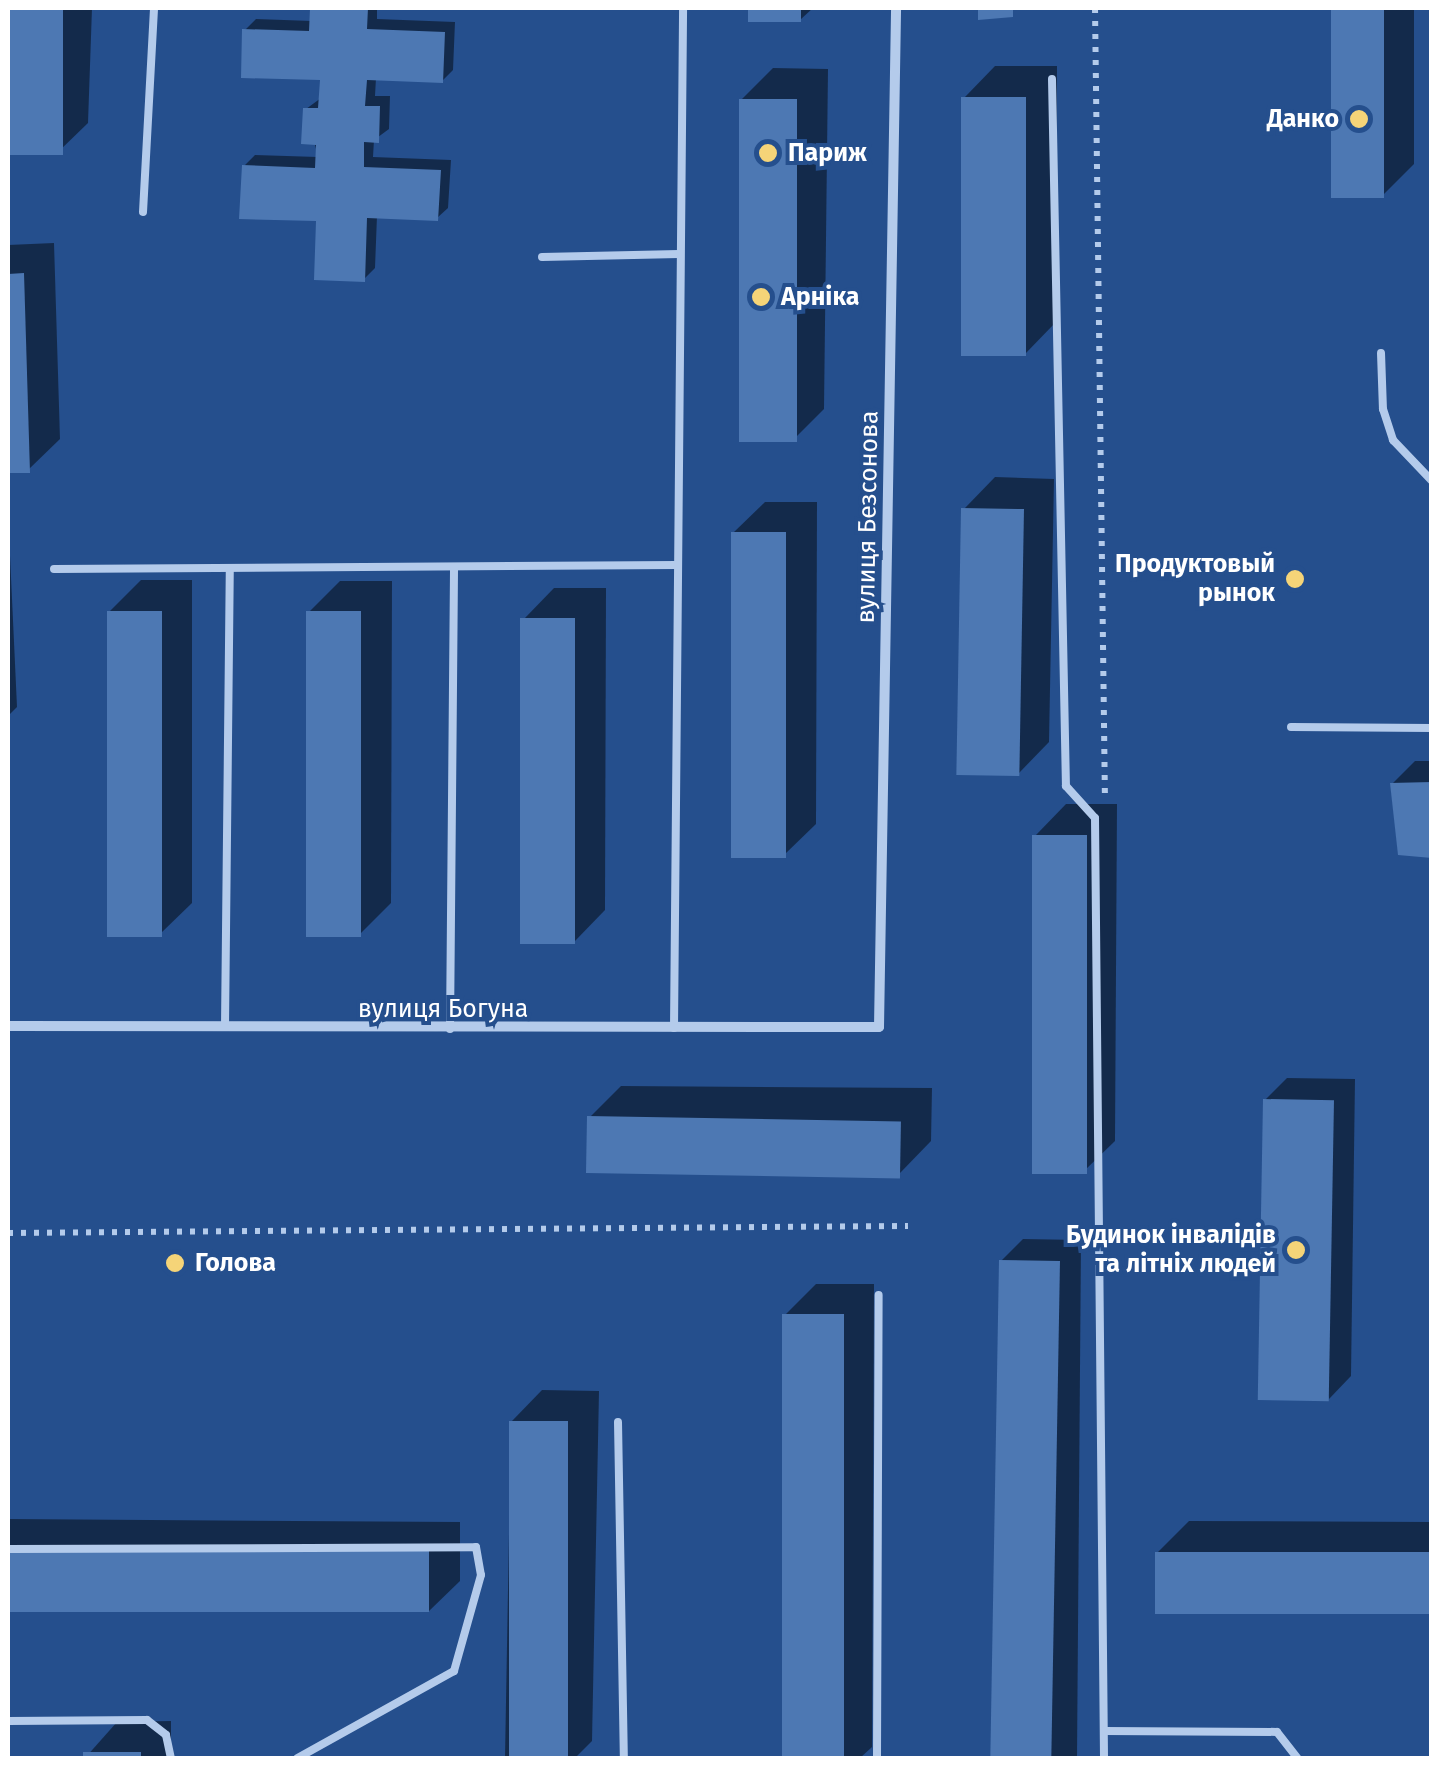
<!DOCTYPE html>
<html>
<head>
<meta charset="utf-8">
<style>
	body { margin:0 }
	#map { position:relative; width:1439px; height:1766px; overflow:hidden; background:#254f8d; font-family:"Fira Sans",sans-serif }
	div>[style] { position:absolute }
	.shadow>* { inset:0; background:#0007 }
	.building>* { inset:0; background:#4d78b3; transform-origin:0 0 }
	.path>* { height:6px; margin-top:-3px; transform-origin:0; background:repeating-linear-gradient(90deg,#b4cbeb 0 5px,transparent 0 13px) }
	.service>* { height:8px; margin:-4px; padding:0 4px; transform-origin:4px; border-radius:4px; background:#b4cbeb }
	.minor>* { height:10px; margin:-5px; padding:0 5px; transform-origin:5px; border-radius:5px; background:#b4cbeb }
	.dots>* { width:28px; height:28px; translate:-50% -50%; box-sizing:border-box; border:5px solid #254f8d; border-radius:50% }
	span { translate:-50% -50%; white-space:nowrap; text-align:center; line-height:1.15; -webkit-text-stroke:8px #254f8d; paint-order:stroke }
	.poi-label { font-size:25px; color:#fff; font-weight:700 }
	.right { translate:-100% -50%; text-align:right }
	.left { translate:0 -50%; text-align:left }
	.street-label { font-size:25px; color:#fff }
	.frame { position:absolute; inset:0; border:10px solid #fff; pointer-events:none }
</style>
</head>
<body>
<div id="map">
	<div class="shadow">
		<div style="clip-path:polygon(8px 8px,92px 8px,88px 123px,56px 154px,8px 152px)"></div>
		<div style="clip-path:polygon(312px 8px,377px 8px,377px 19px,455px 22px,453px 70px,442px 81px,376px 78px,375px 96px,390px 96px,389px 129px,374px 140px,373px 157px,451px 160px,448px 208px,437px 218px,377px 216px,375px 268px,364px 279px,319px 219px,244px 166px,255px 155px,318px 157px,306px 109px,321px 98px,322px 78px,245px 30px,256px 19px,312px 21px)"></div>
		<div style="clip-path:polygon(750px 8px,813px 8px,800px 20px,750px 20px)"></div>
		<div style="clip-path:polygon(1334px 8px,1414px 8px,1414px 164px,1383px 195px,1334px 195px)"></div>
		<div style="clip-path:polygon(995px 66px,1057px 66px,1056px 322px,1025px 354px,964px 98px)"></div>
		<div style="clip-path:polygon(773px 68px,828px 69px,824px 409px,793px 440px,741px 100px)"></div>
		<div style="clip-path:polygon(54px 243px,60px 439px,28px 470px,8px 471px,8px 245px)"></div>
		<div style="clip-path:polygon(995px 477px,1054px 479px,1049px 742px,1018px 774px,964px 509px)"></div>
		<div style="clip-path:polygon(765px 502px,817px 502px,816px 824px,784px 855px,733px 533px)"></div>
		<div style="clip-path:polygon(8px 512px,17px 707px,8px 716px)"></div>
		<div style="clip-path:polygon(141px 580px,192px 580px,192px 903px,160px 934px,109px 612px)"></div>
		<div style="clip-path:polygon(340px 581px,392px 581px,391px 903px,360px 934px,309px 612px)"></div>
		<div style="clip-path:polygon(554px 588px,606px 588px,605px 910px,574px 942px,523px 620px)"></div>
		<div style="clip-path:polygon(1415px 761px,1432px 761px,1432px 855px,1393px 783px)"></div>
		<div style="clip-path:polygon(1066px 804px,1117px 804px,1115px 1141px,1083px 1172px,1035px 836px)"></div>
		<div style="clip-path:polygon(1287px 1078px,1355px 1079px,1351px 1376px,1329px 1399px,1265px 1100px)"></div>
		<div style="clip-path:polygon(621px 1086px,932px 1088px,931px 1141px,900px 1173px,590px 1117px)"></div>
		<div style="clip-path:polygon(1023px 1239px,1081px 1240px,1077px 1758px,997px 1758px,1001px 1261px)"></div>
		<div style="clip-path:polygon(816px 1284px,874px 1284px,872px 1747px,860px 1758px,782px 1758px,785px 1315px)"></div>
		<div style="clip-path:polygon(542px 1390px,599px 1391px,592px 1741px,575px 1758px,505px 1758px,511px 1422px)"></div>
		<div style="clip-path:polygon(8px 1519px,460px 1522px,460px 1581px,428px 1612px,8px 1609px)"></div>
		<div style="clip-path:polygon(1189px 1521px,1432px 1522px,1432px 1613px,1157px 1553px)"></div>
		<div style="clip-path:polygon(171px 1721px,171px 1758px,85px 1758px,117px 1722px)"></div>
	</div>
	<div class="building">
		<div style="left:8px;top:8px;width:55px;height:147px"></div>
		<div style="clip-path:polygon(310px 8px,368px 8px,367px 29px,445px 32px,443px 83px,367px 80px,365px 106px,380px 106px,379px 143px,364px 142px,364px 167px,441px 170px,438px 221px,367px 218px,365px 282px,314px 280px,316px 221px,239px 219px,242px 165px,315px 168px,316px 145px,301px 144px,303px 108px,318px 108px,320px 80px,241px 78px,242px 29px,309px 31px)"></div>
		<div style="left:748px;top:8px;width:53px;height:14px"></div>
		<div style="clip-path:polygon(978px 8px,1013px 8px,1013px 17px,978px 20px)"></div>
		<div style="left:1331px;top:8px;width:53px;height:190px"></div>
		<div style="left:961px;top:97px;width:65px;height:259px"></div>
		<div style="left:739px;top:99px;width:58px;height:343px"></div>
		<div style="clip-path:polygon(24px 273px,30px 473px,8px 473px,8px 274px)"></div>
		<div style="left:961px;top:508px;width:63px;height:267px;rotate:1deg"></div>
		<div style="left:731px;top:532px;width:55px;height:326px"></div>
		<div style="left:107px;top:611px;width:55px;height:326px"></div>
		<div style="left:306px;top:611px;width:55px;height:326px"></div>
		<div style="left:520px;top:618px;width:55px;height:326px"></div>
		<div style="clip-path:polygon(1432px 782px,1432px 858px,1398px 855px,1390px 783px)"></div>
		<div style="left:1032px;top:835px;width:55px;height:339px"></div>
		<div style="left:1263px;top:1099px;width:71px;height:301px;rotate:1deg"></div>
		<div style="left:587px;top:1116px;width:314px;height:57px;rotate:1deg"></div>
		<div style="left:999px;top:1260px;width:61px;height:498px;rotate:1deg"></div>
		<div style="left:782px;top:1314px;width:62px;height:444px"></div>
		<div style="left:509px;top:1421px;width:59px;height:337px"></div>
		<div style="left:8px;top:1550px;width:421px;height:62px"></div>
		<div style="left:1155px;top:1552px;width:277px;height:62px"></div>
		<div style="left:83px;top:1752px;width:58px;height:6px"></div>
	</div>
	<div class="path">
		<div style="left:1095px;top:8px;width:793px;rotate:89.28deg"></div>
		<div style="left:8px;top:1233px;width:900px;rotate:-0.45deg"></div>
	</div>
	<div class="service">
		<div style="left:1052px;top:79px;width:707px;rotate:88.87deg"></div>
		<div style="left:1066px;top:786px;width:43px;rotate:47.8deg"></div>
		<div style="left:1095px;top:818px;width:940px;rotate:89.45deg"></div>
		<div style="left:143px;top:212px;width:204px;rotate:-86.9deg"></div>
		<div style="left:542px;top:257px;width:137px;rotate:-1.3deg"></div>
		<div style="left:1381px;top:353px;width:56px;rotate:88deg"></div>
		<div style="left:1383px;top:409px;width:33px;rotate:72deg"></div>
		<div style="left:1393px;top:440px;width:57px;rotate:46.4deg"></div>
		<div style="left:54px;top:569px;width:623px;rotate:-0.37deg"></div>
		<div style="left:1291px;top:727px;width:141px;rotate:0.4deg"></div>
		<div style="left:225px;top:1027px;width:459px;rotate:-89.4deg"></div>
		<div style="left:674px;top:1028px;width:1020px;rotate:-89.49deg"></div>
		<div style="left:450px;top:1029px;width:462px;rotate:-89.5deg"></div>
		<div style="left:618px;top:1422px;width:336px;rotate:89deg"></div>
		<div style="left:8px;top:1549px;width:468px;rotate:-0.2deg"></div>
		<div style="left:476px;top:1547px;width:28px;rotate:80deg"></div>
		<div style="left:481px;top:1575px;width:100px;rotate:105.7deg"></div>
		<div style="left:454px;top:1671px;width:179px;rotate:150.9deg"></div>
		<div style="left:8px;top:1721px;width:139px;rotate:-0.4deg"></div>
		<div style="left:147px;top:1720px;width:24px;rotate:38deg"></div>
		<div style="left:166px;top:1735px;width:24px;rotate:78deg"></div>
		<div style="left:1104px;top:1731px;width:173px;rotate:0.3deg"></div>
		<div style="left:1277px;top:1732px;width:33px;rotate:52deg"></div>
		<div style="left:877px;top:1758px;width:463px;rotate:-89.8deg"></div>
	</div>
	<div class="minor">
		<div style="left:8px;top:1026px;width:871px;rotate:0.07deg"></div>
		<div style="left:879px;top:1027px;width:1019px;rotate:-89.04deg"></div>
	</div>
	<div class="dots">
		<div style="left:1359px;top:119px;background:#f5d478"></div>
		<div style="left:768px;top:153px;background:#f5d478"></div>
		<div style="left:761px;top:297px;background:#f5d478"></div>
		<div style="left:1295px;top:579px;background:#f5d478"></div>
		<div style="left:1296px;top:1250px;background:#f5d478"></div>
		<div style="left:175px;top:1263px;background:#f5d478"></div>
	</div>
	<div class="poi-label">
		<span class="right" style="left:1339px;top:119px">Данко</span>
		<span class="left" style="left:788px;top:153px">Париж</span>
		<span class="left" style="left:781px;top:297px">Арніка</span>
		<span class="right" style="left:1275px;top:579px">Продуктовый<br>рынок</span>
		<span class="right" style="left:1276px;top:1250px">Будинок інвалідів<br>та літніх людей</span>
		<span class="left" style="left:195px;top:1263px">Голова</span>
	</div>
	<div class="street-label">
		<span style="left:868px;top:517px;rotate:-89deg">вулиця Безсонова</span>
		<span style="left:443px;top:1009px">вулиця Богуна</span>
	</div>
	<div class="frame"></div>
</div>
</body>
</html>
